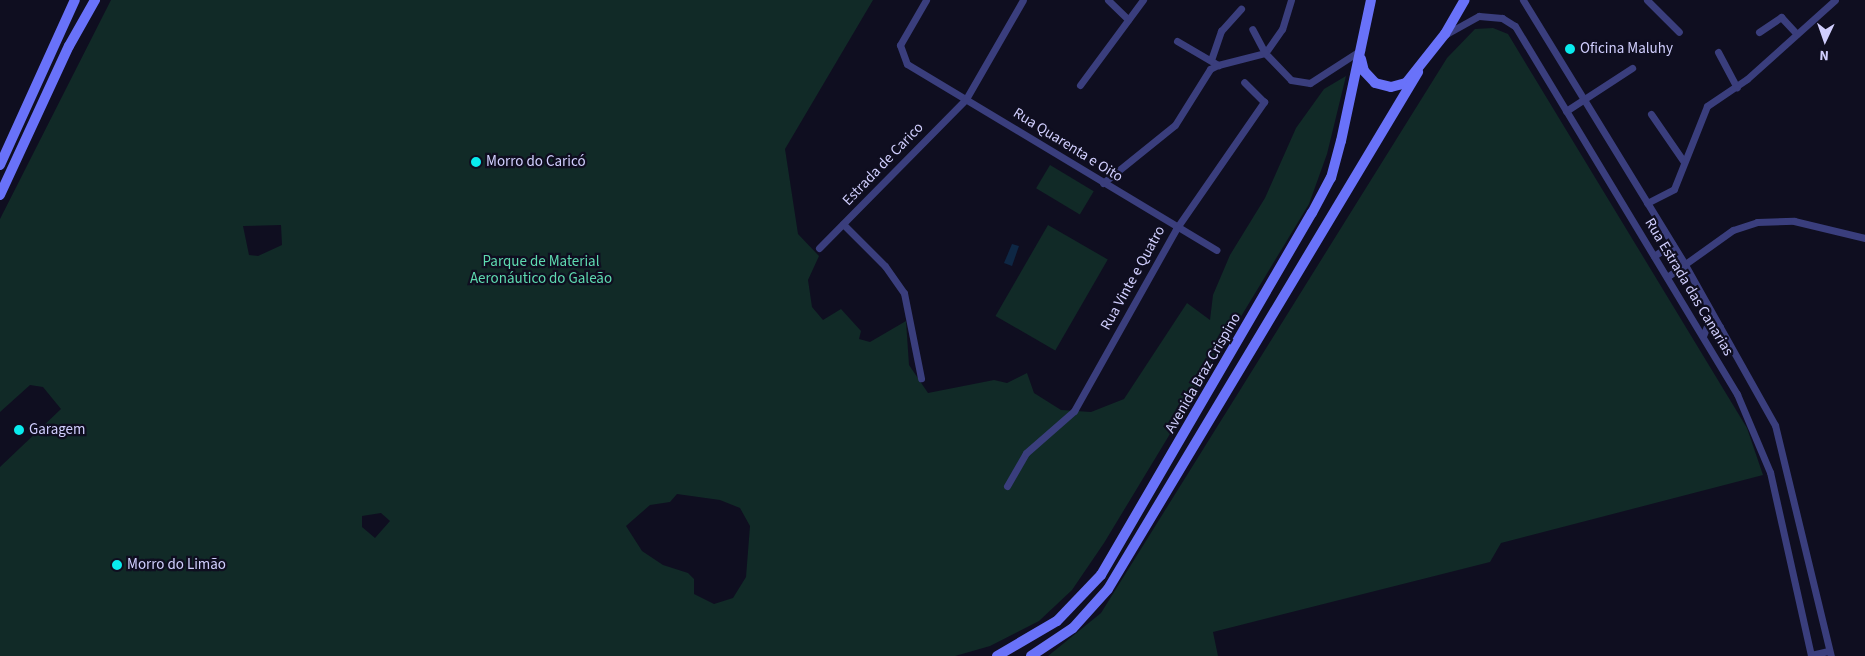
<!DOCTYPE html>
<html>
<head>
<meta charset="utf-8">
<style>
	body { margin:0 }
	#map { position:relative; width:1865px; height:656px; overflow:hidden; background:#0f0e20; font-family:"Source Sans 3",sans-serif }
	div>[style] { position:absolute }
	.green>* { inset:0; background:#112a27; transform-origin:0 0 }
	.water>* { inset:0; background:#0e2744 }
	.street>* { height:7px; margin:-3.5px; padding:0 3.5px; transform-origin:3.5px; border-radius:3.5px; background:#3a3e7d }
	.secondary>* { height:10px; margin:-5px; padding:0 5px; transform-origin:5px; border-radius:5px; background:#6972f9 }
	.dots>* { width:14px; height:14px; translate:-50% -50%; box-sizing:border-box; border:2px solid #0f0e20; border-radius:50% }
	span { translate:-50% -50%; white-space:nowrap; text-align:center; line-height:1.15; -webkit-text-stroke:4.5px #0f0e20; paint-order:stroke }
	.poi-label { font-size:15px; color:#d0cefd }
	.left { translate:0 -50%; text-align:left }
	.street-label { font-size:15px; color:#d0cefd }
	.park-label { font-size:15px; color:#5edab0 }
	.north { position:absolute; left:1800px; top:15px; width:50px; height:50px; -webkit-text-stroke:4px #0f0e20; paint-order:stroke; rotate:183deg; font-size:14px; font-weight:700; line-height:20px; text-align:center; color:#d0cefd }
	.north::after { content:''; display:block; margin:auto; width:18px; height:22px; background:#d0cefd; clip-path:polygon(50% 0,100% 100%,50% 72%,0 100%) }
</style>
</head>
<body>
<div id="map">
	<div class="green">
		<div style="clip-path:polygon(evenodd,111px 0,873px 0,785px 149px,798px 234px,819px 256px,808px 280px,812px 307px,823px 320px,841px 309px,861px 331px,859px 339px,870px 342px,906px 321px,909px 365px,928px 393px,994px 380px,1007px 383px,1027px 373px,1034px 393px,1061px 410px,1091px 412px,1124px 399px,1187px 303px,1210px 320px,1213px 295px,1230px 255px,1265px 198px,1296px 128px,1324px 89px,1346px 76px,1327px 154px,1309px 204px,1104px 543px,1072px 590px,1039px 621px,990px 646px,955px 656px,0 656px,0 467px,61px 409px,43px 387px,30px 385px,0 412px,0 219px,111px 0,281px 225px,282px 245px,258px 256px,249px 255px,243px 226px,281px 225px,111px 0,677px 494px,720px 500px,740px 508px,750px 526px,746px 577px,733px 598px,714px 604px,694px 594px,694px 579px,688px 573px,663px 565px,642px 551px,626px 526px,650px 505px,670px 502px,677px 494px,111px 0,381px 513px,390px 521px,375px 538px,362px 527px,362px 516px,381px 513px)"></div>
		<div style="clip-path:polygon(1493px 28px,1508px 34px,1747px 428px,1763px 475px,1501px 543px,1490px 562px,1213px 632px,1218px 656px,1048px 656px,1101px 613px,1447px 58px,1475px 29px)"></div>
		<div style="left:1050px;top:165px;width:51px;height:27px;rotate:31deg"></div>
		<div style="left:1048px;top:225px;width:69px;height:105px;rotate:30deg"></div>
	</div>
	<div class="water">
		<div style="clip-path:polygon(1012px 244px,1019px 246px,1012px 266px,1004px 263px)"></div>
	</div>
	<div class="street">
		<div style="left:926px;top:0;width:52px;rotate:120deg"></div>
		<div style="left:900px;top:45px;width:20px;rotate:70deg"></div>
		<div style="left:907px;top:64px;width:361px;rotate:31deg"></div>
		<div style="left:1108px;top:0;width:28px;rotate:44deg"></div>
		<div style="left:1291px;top:0;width:30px;rotate:107deg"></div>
		<div style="left:1282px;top:29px;width:29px;rotate:125deg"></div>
		<div style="left:1265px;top:53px;width:37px;rotate:46deg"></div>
		<div style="left:1291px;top:80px;width:19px;rotate:9deg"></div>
		<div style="left:1310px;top:83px;width:61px;rotate:-32.9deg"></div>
		<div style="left:1523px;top:0;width:308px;rotate:58.5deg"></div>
		<div style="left:1684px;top:263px;width:186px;rotate:60.7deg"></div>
		<div style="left:1775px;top:425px;width:238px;rotate:76.4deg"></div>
		<div style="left:1647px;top:0;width:45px;rotate:45deg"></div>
		<div style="left:1759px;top:32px;width:27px;rotate:-34deg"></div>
		<div style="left:1781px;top:17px;width:23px;rotate:47deg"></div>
		<div style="left:1448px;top:33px;width:35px;rotate:-29deg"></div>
		<div style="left:1479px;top:16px;width:23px;rotate:5deg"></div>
		<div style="left:1502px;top:18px;width:15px;rotate:32deg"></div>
		<div style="left:1515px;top:26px;width:430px;rotate:58.9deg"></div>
		<div style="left:1737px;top:394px;width:85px;rotate:67.1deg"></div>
		<div style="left:1770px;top:472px;width:189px;rotate:77.4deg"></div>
		<div style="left:1177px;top:41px;width:48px;rotate:30.3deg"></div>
		<div style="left:1218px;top:65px;width:49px;rotate:-14.3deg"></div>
		<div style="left:1265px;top:53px;width:27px;rotate:-118deg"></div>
		<div style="left:1718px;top:52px;width:40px;rotate:62deg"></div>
		<div style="left:1211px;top:60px;width:31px;rotate:-71deg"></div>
		<div style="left:1221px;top:31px;width:30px;rotate:-48deg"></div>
		<div style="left:1080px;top:85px;width:106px;rotate:-53.5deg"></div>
		<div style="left:1566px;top:111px;width:79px;rotate:-33.1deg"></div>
		<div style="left:1651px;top:114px;width:58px;rotate:55.5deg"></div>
		<div style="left:1103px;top:183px;width:92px;rotate:-38.9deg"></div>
		<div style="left:1175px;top:125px;width:66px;rotate:-58deg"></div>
		<div style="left:1210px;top:69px;width:9px;rotate:-27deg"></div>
		<div style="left:1647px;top:203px;width:30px;rotate:-27deg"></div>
		<div style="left:1674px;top:189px;width:89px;rotate:-68.3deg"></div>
		<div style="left:1707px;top:106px;width:48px;rotate:-34deg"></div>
		<div style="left:1747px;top:79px;width:118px;rotate:-41.9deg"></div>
		<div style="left:843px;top:224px;width:59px;rotate:45deg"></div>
		<div style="left:885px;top:266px;width:33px;rotate:55deg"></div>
		<div style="left:904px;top:293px;width:87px;rotate:78.7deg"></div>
		<div style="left:819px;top:248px;width:209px;rotate:-45.4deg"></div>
		<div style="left:966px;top:99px;width:114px;rotate:-60.1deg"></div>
		<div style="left:1654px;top:256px;width:22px;rotate:-34deg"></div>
		<div style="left:1667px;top:277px;width:81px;rotate:-35.5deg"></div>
		<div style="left:1733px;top:230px;width:25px;rotate:-18deg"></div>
		<div style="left:1757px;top:222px;width:37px;rotate:-2deg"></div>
		<div style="left:1794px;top:221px;width:73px;rotate:13.5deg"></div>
		<div style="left:1703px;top:336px;width:11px;rotate:-68deg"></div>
		<div style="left:1707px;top:326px;width:13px;rotate:4deg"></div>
		<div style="left:1007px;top:486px;width:38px;rotate:-60deg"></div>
		<div style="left:1026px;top:453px;width:64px;rotate:-41.2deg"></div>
		<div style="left:1074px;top:411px;width:209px;rotate:-60.7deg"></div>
		<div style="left:1176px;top:229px;width:155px;rotate:-55.3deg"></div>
		<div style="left:1264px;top:102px;width:28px;rotate:-135deg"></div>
		<div style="left:1811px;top:655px;width:18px;rotate:-13deg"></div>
	</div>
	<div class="secondary">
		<div style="left:1361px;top:59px;width:12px;rotate:76deg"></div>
		<div style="left:1364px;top:71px;width:16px;rotate:47deg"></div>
		<div style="left:1375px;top:83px;width:16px;rotate:14deg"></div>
		<div style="left:1391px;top:87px;width:16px;rotate:-15deg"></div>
		<div style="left:1406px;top:83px;width:63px;rotate:-51.5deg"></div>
		<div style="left:1445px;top:34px;width:39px;rotate:-60deg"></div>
		<div style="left:0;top:165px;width:181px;rotate:-65.6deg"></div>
		<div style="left:0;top:195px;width:164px;rotate:-65.2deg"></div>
		<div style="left:69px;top:46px;width:53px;rotate:-60.5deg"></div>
		<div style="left:997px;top:656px;width:69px;rotate:-30.3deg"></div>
		<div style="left:1057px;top:621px;width:64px;rotate:-46.3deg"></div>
		<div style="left:1101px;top:575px;width:419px;rotate:-59.8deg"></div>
		<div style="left:1312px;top:213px;width:40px;rotate:-62deg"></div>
		<div style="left:1331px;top:178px;width:38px;rotate:-75deg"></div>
		<div style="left:1341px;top:141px;width:144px;rotate:-78deg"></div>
		<div style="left:1031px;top:656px;width:50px;rotate:-33.7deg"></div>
		<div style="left:1073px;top:628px;width:52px;rotate:-48.1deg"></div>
		<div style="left:1108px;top:589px;width:603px;rotate:-59.05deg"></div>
	</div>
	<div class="dots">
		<div style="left:1570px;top:49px;background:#09ebee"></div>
		<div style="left:476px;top:162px;background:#09ebee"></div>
		<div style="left:19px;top:430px;background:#09ebee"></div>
		<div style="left:117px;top:565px;background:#09ebee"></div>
	</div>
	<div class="poi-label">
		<span class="left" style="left:1580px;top:49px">Oficina Maluhy</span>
		<span class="left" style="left:486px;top:162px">Morro do Caricó</span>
		<span class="left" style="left:29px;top:430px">Garagem</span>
		<span class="left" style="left:127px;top:565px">Morro do Limão</span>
	</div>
	<div class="street-label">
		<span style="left:1068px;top:145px;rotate:32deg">Rua Quarenta e Oito</span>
		<span style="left:883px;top:164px;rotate:-46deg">Estrada de Carico</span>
		<span style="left:1133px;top:278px;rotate:-61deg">Rua Vinte e Quatro</span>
		<span style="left:1689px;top:287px;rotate:59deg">Rua Estrada das Canarias</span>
		<span style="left:1203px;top:373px;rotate:-60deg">Avenida Braz Crispino</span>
	</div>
	<div class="park-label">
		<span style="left:541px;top:270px">Parque de Material<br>Aeronáutico do Galeão</span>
	</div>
	<div class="north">N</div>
</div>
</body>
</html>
